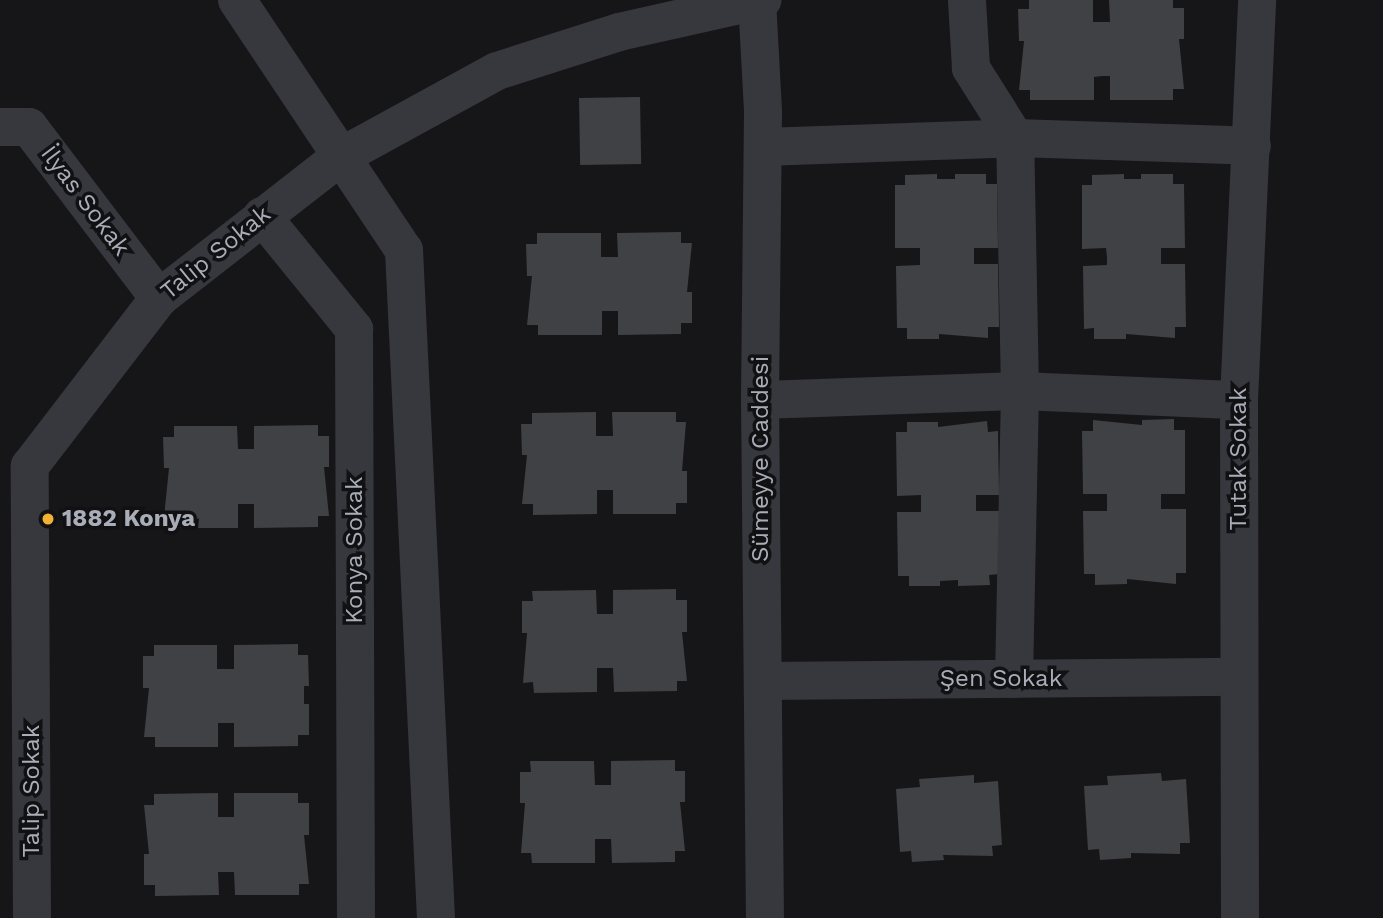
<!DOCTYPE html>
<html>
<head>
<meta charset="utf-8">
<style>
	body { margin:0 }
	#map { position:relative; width:1383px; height:918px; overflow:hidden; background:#161618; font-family:"Work Sans",sans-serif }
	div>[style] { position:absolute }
	.building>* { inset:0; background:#404145; transform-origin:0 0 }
	.minor>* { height:38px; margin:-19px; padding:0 19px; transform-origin:19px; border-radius:19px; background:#37383d }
	.dots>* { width:19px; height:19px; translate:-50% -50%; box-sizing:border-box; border:4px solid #111113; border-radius:50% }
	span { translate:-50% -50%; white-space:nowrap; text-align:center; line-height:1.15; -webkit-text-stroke:7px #111113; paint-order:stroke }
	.street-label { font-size:24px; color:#a8adb8 }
	.poi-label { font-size:24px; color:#a8adb8; font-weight:700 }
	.left { translate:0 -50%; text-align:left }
</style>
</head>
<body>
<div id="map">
	<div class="building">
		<div style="clip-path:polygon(1029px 0,1093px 0,1093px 22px,1110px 22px,1109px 0,1173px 0,1173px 8px,1184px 8px,1184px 39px,1179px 39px,1184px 89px,1173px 89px,1173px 100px,1110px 100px,1110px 76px,1102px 76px,1094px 77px,1094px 100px,1030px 100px,1030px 90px,1019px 90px,1024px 41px,1019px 41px,1018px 9px,1029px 9px)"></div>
		<div style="left:640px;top:97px;width:67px;height:61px;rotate:89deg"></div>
		<div style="clip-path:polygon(937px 174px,937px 179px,955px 179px,955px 174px,986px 174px,986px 184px,997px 184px,998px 248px,974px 248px,974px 264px,998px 264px,999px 327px,988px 327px,988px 338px,939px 334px,939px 339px,907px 339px,907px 328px,897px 328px,896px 266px,920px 265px,920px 248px,895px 248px,895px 185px,905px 185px,905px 175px)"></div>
		<div style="clip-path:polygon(1124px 174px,1124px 179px,1141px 179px,1141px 174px,1173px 174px,1173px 184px,1184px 184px,1185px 248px,1161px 248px,1161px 264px,1185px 264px,1186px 327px,1175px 327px,1175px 338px,1126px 334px,1126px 339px,1094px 339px,1094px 328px,1084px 329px,1083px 266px,1107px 265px,1107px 257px,1106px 248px,1082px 249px,1082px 185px,1092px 185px,1092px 175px)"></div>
		<div style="clip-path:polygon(681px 232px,681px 243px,692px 243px,687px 292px,692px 292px,692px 323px,681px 323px,681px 334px,618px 335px,618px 311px,602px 311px,602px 335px,538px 335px,538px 325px,527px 325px,532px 276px,527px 276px,526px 244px,537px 244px,537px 233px,601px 233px,601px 257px,618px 257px,617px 233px)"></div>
		<div style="clip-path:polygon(596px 412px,596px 436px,613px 436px,612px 412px,676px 412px,676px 422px,686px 422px,682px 471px,687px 471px,687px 503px,676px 503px,676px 514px,613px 514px,613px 490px,597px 490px,597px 514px,533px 515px,533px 504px,522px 504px,527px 455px,522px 455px,521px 424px,532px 424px,532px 413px)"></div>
		<div style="clip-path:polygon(1174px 419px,1174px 430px,1185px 430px,1185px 494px,1161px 494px,1161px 509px,1186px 509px,1186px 573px,1176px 573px,1176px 584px,1127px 579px,1127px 584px,1095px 585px,1095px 574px,1084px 574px,1083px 511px,1107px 511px,1107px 494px,1083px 494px,1082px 431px,1093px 431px,1093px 420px,1142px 425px,1142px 420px)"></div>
		<div style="clip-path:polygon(987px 421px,988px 432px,998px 431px,999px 495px,976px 495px,976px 511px,999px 511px,1000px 574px,989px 575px,990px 585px,958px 586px,958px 580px,940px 581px,940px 586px,909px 586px,909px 576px,898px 576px,897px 512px,921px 512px,921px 495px,897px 496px,896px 432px,907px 432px,907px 422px,938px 422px,938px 427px)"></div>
		<div style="clip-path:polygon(318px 425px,318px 436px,329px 436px,329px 467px,324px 467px,329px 516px,318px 516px,318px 527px,254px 528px,254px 504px,238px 504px,238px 528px,175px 528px,175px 517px,164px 517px,169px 468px,164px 468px,163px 437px,174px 437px,174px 426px,237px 426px,238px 449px,254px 449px,254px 426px)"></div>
		<div style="clip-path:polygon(676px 589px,676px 600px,687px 600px,687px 632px,682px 632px,687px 681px,677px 681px,677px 691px,614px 692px,613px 668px,597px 668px,597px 692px,534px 693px,533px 682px,523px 683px,527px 633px,522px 633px,522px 601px,533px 601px,532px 591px,596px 590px,597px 614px,613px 614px,613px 590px)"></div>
		<div style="clip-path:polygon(298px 644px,298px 655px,308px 655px,309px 686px,304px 686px,304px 704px,309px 704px,309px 735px,298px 735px,298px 746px,234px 747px,234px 723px,218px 723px,218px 747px,155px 747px,155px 737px,144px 737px,149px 688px,143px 688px,143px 656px,154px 656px,154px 645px,217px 645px,217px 669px,234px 669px,234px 645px)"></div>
		<div style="clip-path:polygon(675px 760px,675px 771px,685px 771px,685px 802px,680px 802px,685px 851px,675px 851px,675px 862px,612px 863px,611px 839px,595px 839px,595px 863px,532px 863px,531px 853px,521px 853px,525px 803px,520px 803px,520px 772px,531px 772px,530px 761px,594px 761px,595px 785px,611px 785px,611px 761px)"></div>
		<div style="clip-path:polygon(1161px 773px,1162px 781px,1186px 779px,1190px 843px,1180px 843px,1180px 854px,1131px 853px,1131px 858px,1100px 860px,1099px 849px,1088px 850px,1084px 786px,1108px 785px,1107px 776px)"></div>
		<div style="clip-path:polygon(974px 775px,974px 783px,998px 781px,1002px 845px,992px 846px,993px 856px,943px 855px,944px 860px,912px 862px,911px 851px,900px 852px,896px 789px,920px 787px,919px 779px)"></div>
		<div style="clip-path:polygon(218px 793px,218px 817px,234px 817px,234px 793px,298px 793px,298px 803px,309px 803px,309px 835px,304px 835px,309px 884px,299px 884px,299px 895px,235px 895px,234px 872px,218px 872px,219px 895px,155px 896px,155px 885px,144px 885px,144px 854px,149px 854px,144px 805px,154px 805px,154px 794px)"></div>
	</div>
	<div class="minor">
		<div style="left:237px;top:0;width:301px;rotate:56.3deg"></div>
		<div style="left:404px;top:250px;width:669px;rotate:87.26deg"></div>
		<div style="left:757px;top:0;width:112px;rotate:86.9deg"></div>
		<div style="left:763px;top:112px;width:288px;rotate:90.6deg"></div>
		<div style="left:760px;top:400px;width:518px;rotate:89.45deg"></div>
		<div style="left:0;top:127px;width:29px"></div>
		<div style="left:29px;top:127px;width:215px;rotate:52.8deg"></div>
		<div style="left:763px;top:147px;width:252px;rotate:-2deg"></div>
		<div style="left:1015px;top:138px;width:83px;rotate:-122.2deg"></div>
		<div style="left:971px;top:68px;width:68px;rotate:-93.4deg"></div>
		<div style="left:262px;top:216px;width:146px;rotate:50.8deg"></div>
		<div style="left:354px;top:329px;width:589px;rotate:89.81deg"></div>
		<div style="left:760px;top:400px;width:260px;rotate:-2deg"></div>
		<div style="left:1020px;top:391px;width:219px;rotate:2.4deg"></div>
		<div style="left:1014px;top:679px;width:288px;rotate:-88.8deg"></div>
		<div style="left:1020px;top:391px;width:253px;rotate:-91.1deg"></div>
		<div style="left:1015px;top:138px;width:237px;rotate:1.9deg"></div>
		<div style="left:763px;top:681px;width:476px;rotate:-0.5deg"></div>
		<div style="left:32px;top:918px;width:452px;rotate:-90.3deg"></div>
		<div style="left:30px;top:466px;width:212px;rotate:-52.5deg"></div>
		<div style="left:159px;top:298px;width:229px;rotate:-37.9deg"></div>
		<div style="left:340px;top:157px;width:179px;rotate:-28.7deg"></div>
		<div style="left:497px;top:71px;width:128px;rotate:-17.7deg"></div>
		<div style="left:619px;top:32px;width:147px;rotate:-12.6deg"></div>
		<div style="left:1240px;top:918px;width:518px;rotate:-90.11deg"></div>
		<div style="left:1239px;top:400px;width:400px;rotate:-87.4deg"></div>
	</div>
	<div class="dots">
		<div style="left:48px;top:519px;background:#f2b134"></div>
	</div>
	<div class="street-label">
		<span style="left:85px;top:201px;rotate:53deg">İlyas Sokak</span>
		<span style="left:216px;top:253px;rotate:-39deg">Talip Sokak</span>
		<span style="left:761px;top:459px;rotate:-90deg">Sümeyye Caddesi</span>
		<span style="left:1239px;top:459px;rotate:-90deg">Tutak Sokak</span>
		<span style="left:355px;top:550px;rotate:-90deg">Konya Sokak</span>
		<span style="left:1001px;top:679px">Şen Sokak</span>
		<span style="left:32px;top:791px;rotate:-90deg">Talip Sokak</span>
	</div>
	<div class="poi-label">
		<span class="left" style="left:62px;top:519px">1882 Konya</span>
	</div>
</div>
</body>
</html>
